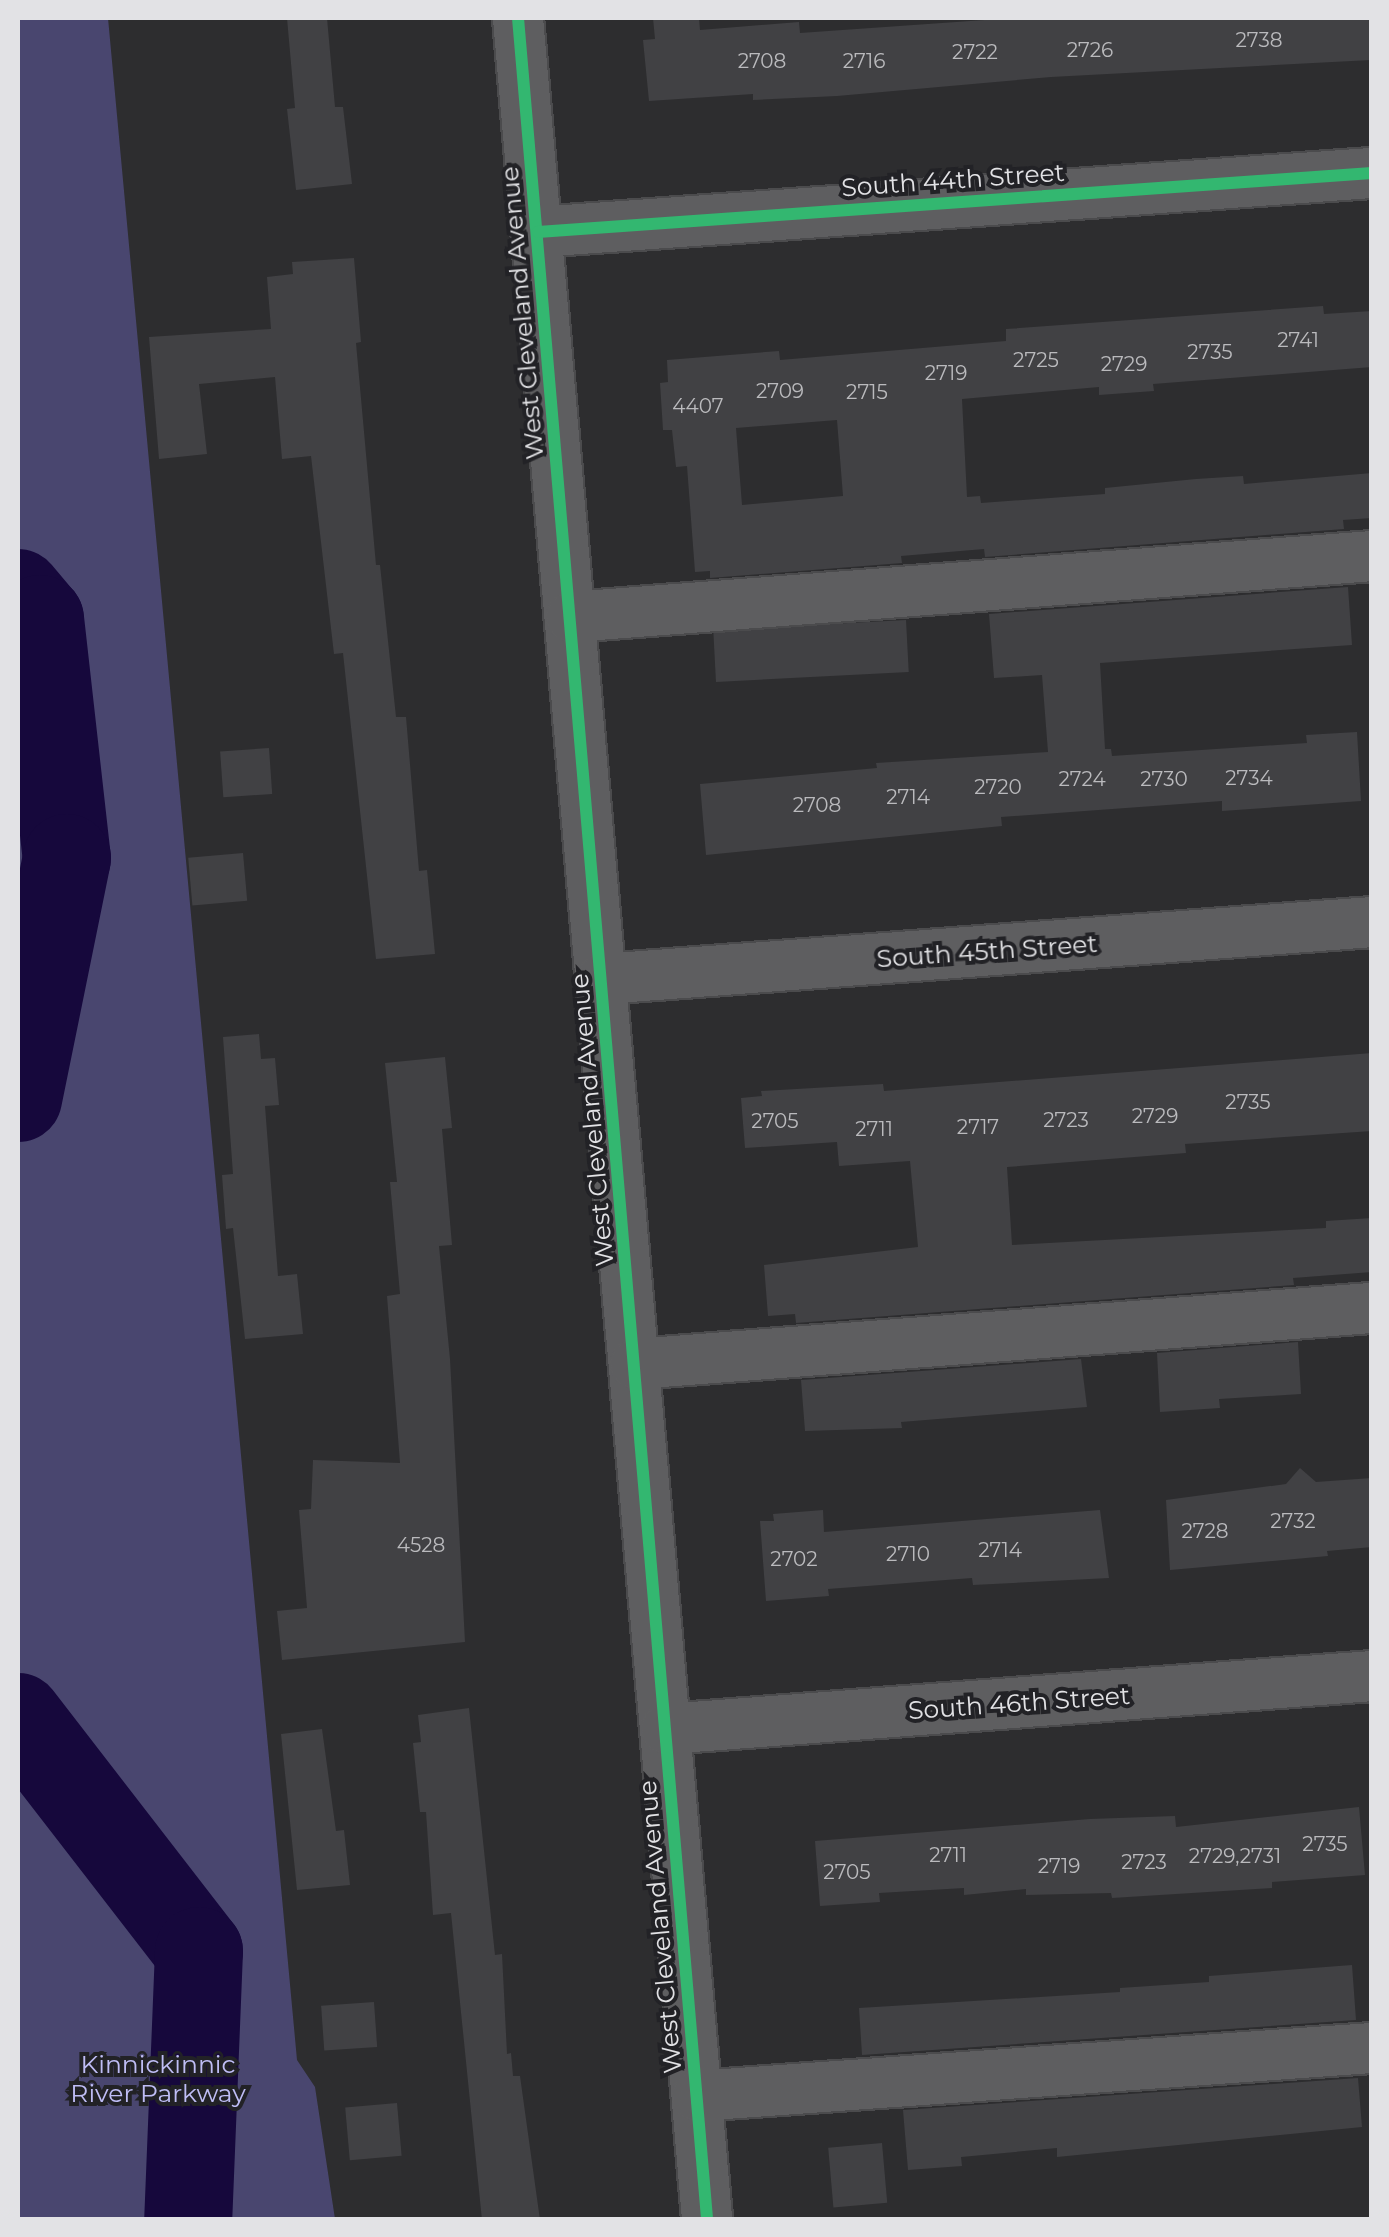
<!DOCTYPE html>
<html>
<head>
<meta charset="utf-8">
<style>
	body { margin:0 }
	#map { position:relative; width:1389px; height:2237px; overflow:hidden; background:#2d2d2f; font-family:Montserrat,sans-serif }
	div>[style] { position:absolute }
	.green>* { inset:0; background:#49466f }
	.river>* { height:88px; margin:-44px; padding:0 44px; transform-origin:44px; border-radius:44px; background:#16083c }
	.building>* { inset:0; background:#414144; transform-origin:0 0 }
	.roads { filter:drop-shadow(2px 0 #4b4b4d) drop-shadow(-2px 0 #4b4b4d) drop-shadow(0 2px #4b4b4d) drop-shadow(0 -2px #4b4b4d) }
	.minor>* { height:50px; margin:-25px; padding:0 25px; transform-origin:25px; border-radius:25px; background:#5e5e60 }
	.cycleway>* { height:12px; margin:-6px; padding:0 6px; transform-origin:6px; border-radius:6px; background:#33b770 }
	span { translate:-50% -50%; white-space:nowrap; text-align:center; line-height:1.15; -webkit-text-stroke:8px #222226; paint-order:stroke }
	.number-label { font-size:20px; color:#bababd }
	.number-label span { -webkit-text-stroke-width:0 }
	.street-label { font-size:25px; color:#e2e2e5 }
	.park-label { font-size:25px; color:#bfbdf5 }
	.frame { position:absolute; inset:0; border:20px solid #e2e2e5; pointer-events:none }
</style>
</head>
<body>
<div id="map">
	<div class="green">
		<div style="clip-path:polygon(18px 18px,108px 18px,297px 2060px,315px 2087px,335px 2219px,18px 2219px)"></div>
	</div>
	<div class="river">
		<div style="left:18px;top:593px;width:34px;rotate:50deg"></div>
		<div style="left:40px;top:619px;width:241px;rotate:83.6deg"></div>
		<div style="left:67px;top:858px;width:245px;rotate:101.5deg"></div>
		<div style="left:18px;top:1717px;width:296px;rotate:52.3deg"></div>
		<div style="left:199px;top:1951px;width:269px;rotate:92.3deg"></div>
	</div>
	<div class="building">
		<div style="clip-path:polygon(287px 18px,327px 18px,335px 107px,343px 107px,352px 184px,296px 190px,287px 109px,295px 108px)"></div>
		<div style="clip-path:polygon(653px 18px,699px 18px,700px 30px,799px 22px,800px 33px,1013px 18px,1371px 18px,1371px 60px,1051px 77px,837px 96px,753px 100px,753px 94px,649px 101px,643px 40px,655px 39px)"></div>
		<div style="clip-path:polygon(354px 258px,361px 342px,356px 343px,376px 565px,380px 565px,396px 717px,406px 717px,419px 871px,427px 870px,435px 954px,376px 959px,343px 653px,334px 654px,311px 456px,282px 459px,275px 377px,199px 384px,207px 454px,159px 459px,149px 337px,271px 329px,267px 277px,293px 274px,292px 262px)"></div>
		<div style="clip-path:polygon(evenodd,1323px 306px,1324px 314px,1372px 311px,1372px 367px,1153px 384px,1154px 391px,1099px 395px,1099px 387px,962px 399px,967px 497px,980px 496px,981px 503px,1105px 494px,1105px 488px,1196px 479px,1243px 476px,1244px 484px,1372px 473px,1372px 518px,1343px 520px,1344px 529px,985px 557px,984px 549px,901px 556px,902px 563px,710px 578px,710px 571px,695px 572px,687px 466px,676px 467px,672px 430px,663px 430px,660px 383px,668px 382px,667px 360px,779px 351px,780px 360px,1006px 341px,1006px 329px,1323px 306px,837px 420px,843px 496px,742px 505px,736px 428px,837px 420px)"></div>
		<div style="clip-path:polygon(1348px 587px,1352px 645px,1100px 663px,1105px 749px,1111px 749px,1112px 756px,1307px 743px,1306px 735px,1357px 732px,1361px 801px,1222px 811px,1222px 801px,1001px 817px,1002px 826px,706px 855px,700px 784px,877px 768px,876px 763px,1048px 752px,1042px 675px,994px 678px,989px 614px)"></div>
		<div style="left:906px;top:620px;width:52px;height:193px;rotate:87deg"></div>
		<div style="left:269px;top:748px;width:46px;height:49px;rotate:86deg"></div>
		<div style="left:243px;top:853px;width:48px;height:55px;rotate:85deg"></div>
		<div style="clip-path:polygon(259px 1034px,261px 1059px,275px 1058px,279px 1105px,265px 1106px,278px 1276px,297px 1274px,303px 1334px,245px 1339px,233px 1228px,226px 1229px,222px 1175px,233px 1174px,223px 1037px)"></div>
		<div style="clip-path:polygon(1372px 1053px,1372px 1131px,1185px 1144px,1186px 1153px,1007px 1167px,1012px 1245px,1326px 1228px,1326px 1221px,1372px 1218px,1372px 1272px,1293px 1278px,1294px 1285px,796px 1323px,795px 1314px,768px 1316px,764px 1265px,918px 1247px,910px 1161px,839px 1166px,837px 1142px,745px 1148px,741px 1098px,762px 1096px,761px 1091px,883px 1084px,884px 1091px)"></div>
		<div style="clip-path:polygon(445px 1057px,452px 1128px,442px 1129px,452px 1245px,439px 1246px,450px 1359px,465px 1642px,282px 1660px,277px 1611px,307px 1608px,299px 1510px,311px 1509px,313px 1460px,400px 1463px,387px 1296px,400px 1294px,390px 1182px,397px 1182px,385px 1063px)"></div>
		<div style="clip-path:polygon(1298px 1342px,1301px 1394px,1219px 1399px,1220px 1408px,1160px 1412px,1157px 1353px)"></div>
		<div style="clip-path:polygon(1081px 1359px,1087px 1407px,901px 1422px,902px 1428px,805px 1431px,801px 1380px)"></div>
		<div style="clip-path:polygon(1300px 1468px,1316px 1482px,1372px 1478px,1372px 1547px,1327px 1551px,1328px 1556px,1170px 1570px,1166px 1500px,1286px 1484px)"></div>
		<div style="clip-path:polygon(823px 1510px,824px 1532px,1100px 1510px,1109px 1578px,973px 1585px,972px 1578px,828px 1589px,829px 1596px,766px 1601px,760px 1521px,774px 1521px,773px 1514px)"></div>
		<div style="clip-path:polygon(469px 1708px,495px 1955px,502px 1954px,507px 2054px,511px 2053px,513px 2076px,520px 2076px,540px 2220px,482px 2220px,451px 1913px,433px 1915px,426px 1812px,420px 1812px,413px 1743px,421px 1742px,418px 1715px)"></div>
		<div style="clip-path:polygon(322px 1729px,336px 1831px,344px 1830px,350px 1885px,297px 1890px,281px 1734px)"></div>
		<div style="clip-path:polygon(1359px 1807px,1365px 1875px,1272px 1882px,1272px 1888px,1112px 1898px,1111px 1893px,1026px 1895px,1026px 1889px,964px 1895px,964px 1888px,879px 1893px,880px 1902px,820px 1906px,815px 1841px,1090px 1819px,1175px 1816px,1176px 1827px)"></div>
		<div style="clip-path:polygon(1352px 1965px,1356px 2020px,862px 2055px,859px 2008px,1120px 1992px,1120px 1988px,1209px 1982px,1209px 1976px)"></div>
		<div style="left:374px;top:2002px;width:45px;height:53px;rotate:86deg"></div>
		<div style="clip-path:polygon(1358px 2078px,1362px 2127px,1057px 2157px,1057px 2148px,961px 2157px,962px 2166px,908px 2170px,903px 2110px)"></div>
		<div style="left:397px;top:2103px;width:53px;height:52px;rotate:85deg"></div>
		<div style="left:882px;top:2143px;width:60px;height:54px;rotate:85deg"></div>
	</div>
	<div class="roads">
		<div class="minor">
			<div style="left:518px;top:18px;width:2210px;rotate:85.09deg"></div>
			<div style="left:538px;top:232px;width:836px;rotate:-4.05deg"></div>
			<div style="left:571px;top:617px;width:803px;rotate:-4.35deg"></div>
			<div style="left:602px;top:979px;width:772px;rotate:-4.23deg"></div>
			<div style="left:635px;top:1364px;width:739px;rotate:-4.35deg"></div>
			<div style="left:666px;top:1729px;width:708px;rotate:-4.29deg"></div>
			<div style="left:697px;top:2096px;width:677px;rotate:-4.07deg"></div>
		</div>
	</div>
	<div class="cycleway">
		<div style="left:518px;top:18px;width:2210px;rotate:85.09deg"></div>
		<div style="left:538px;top:232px;width:836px;rotate:-4.05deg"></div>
	</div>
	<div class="number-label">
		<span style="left:1259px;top:40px">2738</span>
		<span style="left:1090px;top:50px">2726</span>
		<span style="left:975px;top:52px">2722</span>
		<span style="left:762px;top:61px">2708</span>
		<span style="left:864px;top:61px">2716</span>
		<span style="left:1298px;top:340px">2741</span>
		<span style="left:1210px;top:352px">2735</span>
		<span style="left:1036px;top:360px">2725</span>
		<span style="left:1124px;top:364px">2729</span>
		<span style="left:946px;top:373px">2719</span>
		<span style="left:780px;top:391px">2709</span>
		<span style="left:867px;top:392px">2715</span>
		<span style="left:698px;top:406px">4407</span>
		<span style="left:1249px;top:778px">2734</span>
		<span style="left:1082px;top:779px">2724</span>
		<span style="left:1164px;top:779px">2730</span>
		<span style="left:998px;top:787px">2720</span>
		<span style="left:908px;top:797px">2714</span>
		<span style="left:817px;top:805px">2708</span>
		<span style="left:1248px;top:1102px">2735</span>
		<span style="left:1155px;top:1116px">2729</span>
		<span style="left:1066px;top:1120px">2723</span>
		<span style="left:775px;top:1121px">2705</span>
		<span style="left:978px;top:1127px">2717</span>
		<span style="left:874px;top:1129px">2711</span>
		<span style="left:1293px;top:1521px">2732</span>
		<span style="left:1205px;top:1531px">2728</span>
		<span style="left:421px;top:1545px">4528</span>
		<span style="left:1000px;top:1550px">2714</span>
		<span style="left:908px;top:1554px">2710</span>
		<span style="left:794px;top:1559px">2702</span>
		<span style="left:1325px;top:1844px">2735</span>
		<span style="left:948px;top:1855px">2711</span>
		<span style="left:1235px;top:1856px">2729,2731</span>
		<span style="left:1144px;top:1862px">2723</span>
		<span style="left:1059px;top:1866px">2719</span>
		<span style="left:847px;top:1872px">2705</span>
	</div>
	<div class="street-label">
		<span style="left:953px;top:180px;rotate:-4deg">South 44th Street</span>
		<span style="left:522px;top:313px;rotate:-95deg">West Cleveland Avenue</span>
		<span style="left:987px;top:951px;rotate:-4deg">South 45th Street</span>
		<span style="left:592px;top:1120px;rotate:-95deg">West Cleveland Avenue</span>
		<span style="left:1019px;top:1703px;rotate:-4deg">South 46th Street</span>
		<span style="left:660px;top:1927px;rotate:-95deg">West Cleveland Avenue</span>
	</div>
	<div class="park-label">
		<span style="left:158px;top:2079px">Kinnickinnic<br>River Parkway</span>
	</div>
	<div class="frame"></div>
</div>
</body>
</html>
